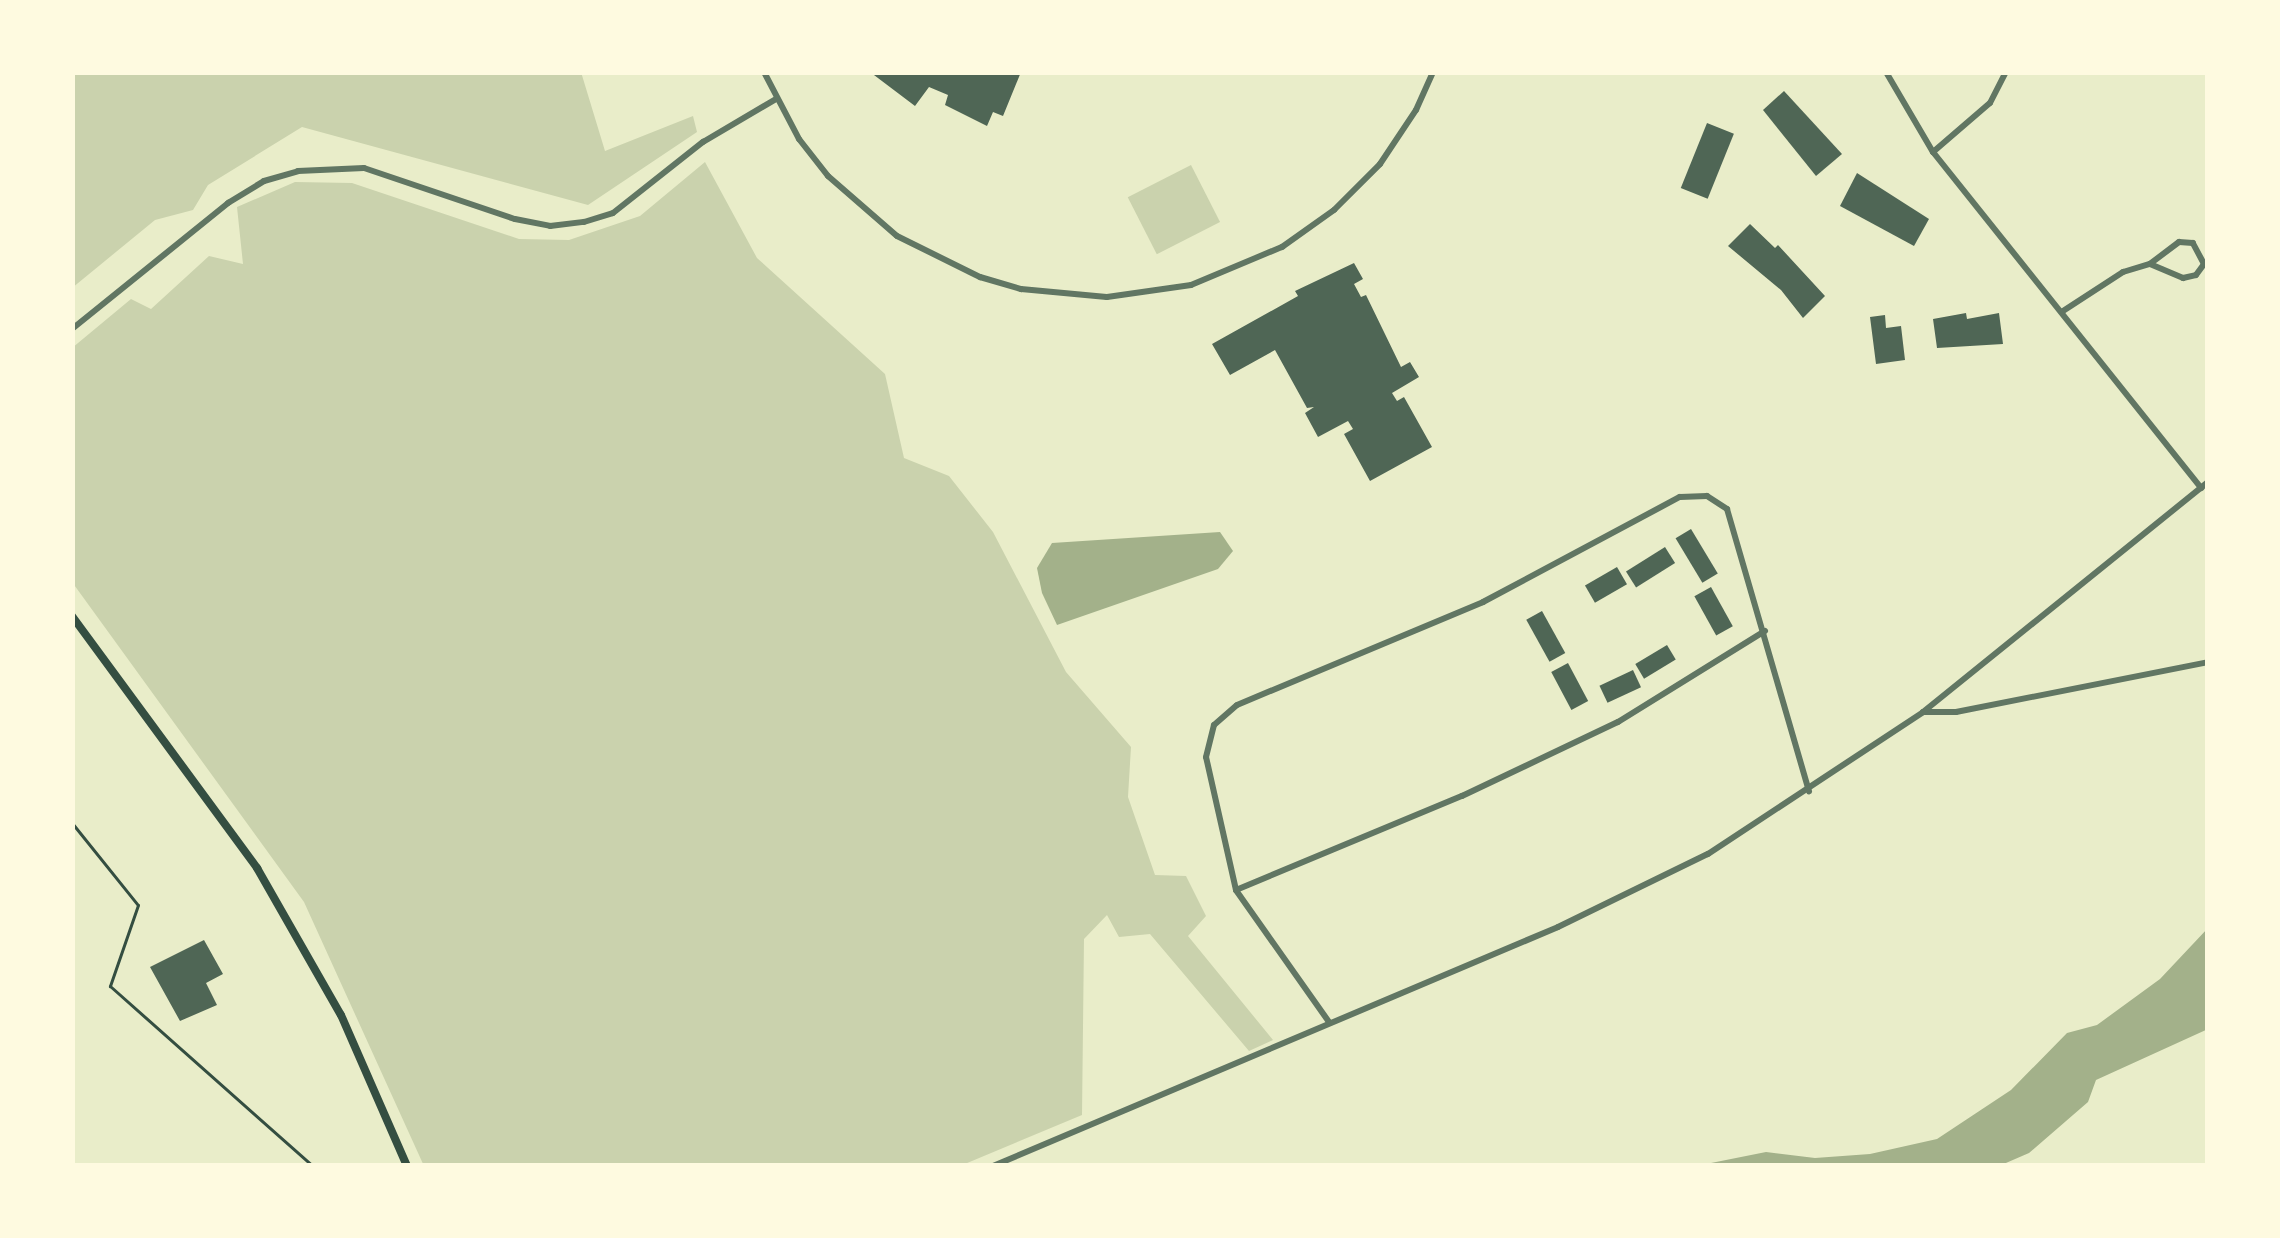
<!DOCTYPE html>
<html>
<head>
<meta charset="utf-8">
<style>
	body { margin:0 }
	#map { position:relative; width:2280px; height:1238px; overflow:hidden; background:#e9edc9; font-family:"Public Sans",sans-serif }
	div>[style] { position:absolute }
	.green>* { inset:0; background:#cad2ad; transform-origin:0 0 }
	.water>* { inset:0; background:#a3b18a }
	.building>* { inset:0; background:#4f6655; transform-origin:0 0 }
	.path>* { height:3px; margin:-1.5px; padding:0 1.5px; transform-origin:1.5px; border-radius:1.5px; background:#344e41 }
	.minor>* { height:6px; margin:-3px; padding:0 3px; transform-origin:3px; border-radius:3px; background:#617663 }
	.secondary>* { height:8px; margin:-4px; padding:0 4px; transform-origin:4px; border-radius:4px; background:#344e41 }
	span { translate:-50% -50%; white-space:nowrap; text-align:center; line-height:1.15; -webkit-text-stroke:12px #fefae0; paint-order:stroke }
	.frame { position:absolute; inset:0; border:75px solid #fefae0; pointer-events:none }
</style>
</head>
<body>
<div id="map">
	<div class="green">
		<div style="clip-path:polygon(72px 72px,581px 72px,605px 151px,693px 116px,697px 132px,588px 205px,302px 127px,208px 185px,193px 210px,155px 220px,72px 288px)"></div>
		<div style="clip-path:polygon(705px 162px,757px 258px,885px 374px,904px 458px,949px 476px,993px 532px,1066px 672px,1131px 747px,1128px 797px,1155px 875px,1186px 876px,1206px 916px,1188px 936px,1273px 1040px,1249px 1051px,1150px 934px,1119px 937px,1107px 915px,1084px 939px,1082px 1115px,960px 1166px,424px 1166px,304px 902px,72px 582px,72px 348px,131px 299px,151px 309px,209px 256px,243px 264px,237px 207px,295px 182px,352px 183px,519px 239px,569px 240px,640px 216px)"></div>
		<div style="left:1191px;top:165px;width:64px;height:71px;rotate:63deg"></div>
	</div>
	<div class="water">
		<div style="clip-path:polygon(1220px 532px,1233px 551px,1218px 569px,1057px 625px,1042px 593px,1037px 568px,1052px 543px)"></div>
		<div style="clip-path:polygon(2208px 928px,2208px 1029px,2096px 1080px,2088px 1102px,2029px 1153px,1999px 1166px,1696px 1166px,1766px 1152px,1815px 1158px,1870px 1154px,1937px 1139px,2011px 1090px,2067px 1033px,2097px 1025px,2160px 979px)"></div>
	</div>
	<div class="building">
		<div style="clip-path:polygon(870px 72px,1021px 72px,1003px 116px,993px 112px,987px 126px,945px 105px,948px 95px,929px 87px,915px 106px)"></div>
		<div style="clip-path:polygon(1784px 91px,1842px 154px,1816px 176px,1763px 110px)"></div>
		<div style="left:1707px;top:123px;width:29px;height:70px;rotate:22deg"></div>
		<div style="clip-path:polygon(1857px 173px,1929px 219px,1914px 246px,1840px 206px)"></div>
		<div style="clip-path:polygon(1750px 224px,1775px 248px,1778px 245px,1825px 296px,1803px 318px,1781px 290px,1728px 246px)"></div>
		<div style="clip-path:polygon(1354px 263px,1363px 279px,1354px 284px,1361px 297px,1366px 295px,1401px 367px,1410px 362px,1419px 377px,1392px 393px,1397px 401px,1404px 397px,1432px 447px,1370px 481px,1344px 434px,1353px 429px,1348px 421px,1318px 437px,1305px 413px,1314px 407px,1307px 408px,1275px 350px,1230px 375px,1212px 344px,1298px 296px,1295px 291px)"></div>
		<div style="clip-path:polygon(1966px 313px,1967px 319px,1999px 313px,2003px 344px,1937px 348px,1933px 319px)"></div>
		<div style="clip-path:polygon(1885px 315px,1886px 328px,1901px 326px,1905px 360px,1876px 364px,1870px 317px)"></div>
		<div style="left:1691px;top:529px;width:52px;height:18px;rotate:59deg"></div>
		<div style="left:1665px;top:547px;width:19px;height:46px;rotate:58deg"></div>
		<div style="left:1617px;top:567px;width:20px;height:37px;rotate:60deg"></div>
		<div style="left:1711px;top:587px;width:45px;height:19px;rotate:61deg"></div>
		<div style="left:1542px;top:611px;width:48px;height:18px;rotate:61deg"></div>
		<div style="left:1667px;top:645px;width:17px;height:37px;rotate:59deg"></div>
		<div style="left:1568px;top:663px;width:43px;height:19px;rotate:62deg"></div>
		<div style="left:1633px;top:670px;width:19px;height:37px;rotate:65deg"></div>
		<div style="clip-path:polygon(204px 940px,223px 974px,206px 983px,217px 1005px,180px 1021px,150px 967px)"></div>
	</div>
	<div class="path">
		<div style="left:72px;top:823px;width:105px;rotate:51.2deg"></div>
		<div style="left:138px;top:905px;width:86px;rotate:109.1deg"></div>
		<div style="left:110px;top:986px;width:271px;rotate:41.6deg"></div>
	</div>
	<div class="minor">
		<div style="left:764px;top:72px;width:76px;rotate:62.4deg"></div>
		<div style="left:799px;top:139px;width:47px;rotate:51.9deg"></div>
		<div style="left:828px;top:176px;width:91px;rotate:41deg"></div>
		<div style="left:897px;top:236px;width:93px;rotate:26.3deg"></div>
		<div style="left:980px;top:277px;width:43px;rotate:16.3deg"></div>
		<div style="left:1021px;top:289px;width:86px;rotate:5.3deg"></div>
		<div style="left:1107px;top:297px;width:85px;rotate:-8.1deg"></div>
		<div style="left:1191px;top:285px;width:99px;rotate:-22.7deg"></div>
		<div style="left:1282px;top:247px;width:64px;rotate:-35.4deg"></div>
		<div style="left:1334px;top:210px;width:65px;rotate:-45deg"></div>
		<div style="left:1380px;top:164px;width:65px;rotate:-56.3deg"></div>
		<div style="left:1416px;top:110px;width:42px;rotate:-65.9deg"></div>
		<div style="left:1886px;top:72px;width:93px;rotate:59.6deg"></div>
		<div style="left:1933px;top:152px;width:430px;rotate:51.4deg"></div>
		<div style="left:1933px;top:152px;width:75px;rotate:-40.7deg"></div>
		<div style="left:1990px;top:103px;width:35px;rotate:-63deg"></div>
		<div style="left:2063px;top:311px;width:72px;rotate:-33deg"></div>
		<div style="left:2123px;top:272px;width:28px;rotate:-17deg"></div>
		<div style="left:2150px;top:264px;width:36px;rotate:23deg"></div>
		<div style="left:2183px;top:278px;width:13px;rotate:-13deg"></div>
		<div style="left:2196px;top:275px;width:14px;rotate:-54deg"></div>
		<div style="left:2204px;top:264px;width:24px;rotate:-118deg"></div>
		<div style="left:2193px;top:243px;width:14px;rotate:-176deg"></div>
		<div style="left:2179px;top:242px;width:36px;rotate:143deg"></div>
		<div style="left:72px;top:329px;width:201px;rotate:-38.9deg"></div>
		<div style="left:228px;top:203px;width:42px;rotate:-31.4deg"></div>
		<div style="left:264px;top:181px;width:35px;rotate:-16deg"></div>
		<div style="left:298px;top:171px;width:66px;rotate:-2.6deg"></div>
		<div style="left:364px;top:168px;width:159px;rotate:18.7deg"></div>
		<div style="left:515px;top:219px;width:36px;rotate:11deg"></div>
		<div style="left:550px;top:226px;width:34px;rotate:-7deg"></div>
		<div style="left:584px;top:222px;width:30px;rotate:-17deg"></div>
		<div style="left:613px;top:213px;width:115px;rotate:-38.3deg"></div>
		<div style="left:703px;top:142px;width:85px;rotate:-30.5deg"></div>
		<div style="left:1923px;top:712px;width:33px"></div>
		<div style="left:1956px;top:712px;width:257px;rotate:-11.2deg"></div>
		<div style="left:1236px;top:890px;width:245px;rotate:-22.6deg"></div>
		<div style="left:1462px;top:796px;width:173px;rotate:-25.4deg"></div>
		<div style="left:1618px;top:722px;width:173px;rotate:-31.8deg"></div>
		<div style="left:1329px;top:1022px;width:161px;rotate:-125.2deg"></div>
		<div style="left:1236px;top:890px;width:136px;rotate:-102.7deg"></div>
		<div style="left:1206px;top:757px;width:33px;rotate:-76deg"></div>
		<div style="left:1214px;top:725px;width:30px;rotate:-41deg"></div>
		<div style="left:1237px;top:705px;width:267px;rotate:-22.7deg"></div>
		<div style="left:1483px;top:602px;width:223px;rotate:-28.1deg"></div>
		<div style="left:1680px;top:497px;width:27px;rotate:-2deg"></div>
		<div style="left:1707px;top:496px;width:24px;rotate:33deg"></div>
		<div style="left:1727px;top:509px;width:294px;rotate:73.8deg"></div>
		<div style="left:993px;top:1166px;width:613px;rotate:-22.93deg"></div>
		<div style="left:1558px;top:927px;width:167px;rotate:-26deg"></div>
		<div style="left:1708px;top:854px;width:258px;rotate:-33.4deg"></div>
		<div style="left:1923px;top:712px;width:366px;rotate:-38.9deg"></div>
	</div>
	<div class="secondary">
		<div style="left:72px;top:616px;width:313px;rotate:53.7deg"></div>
		<div style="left:257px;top:868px;width:169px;rotate:60.3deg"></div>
		<div style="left:341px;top:1015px;width:165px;rotate:66.4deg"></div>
	</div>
	<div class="frame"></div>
</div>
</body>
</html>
